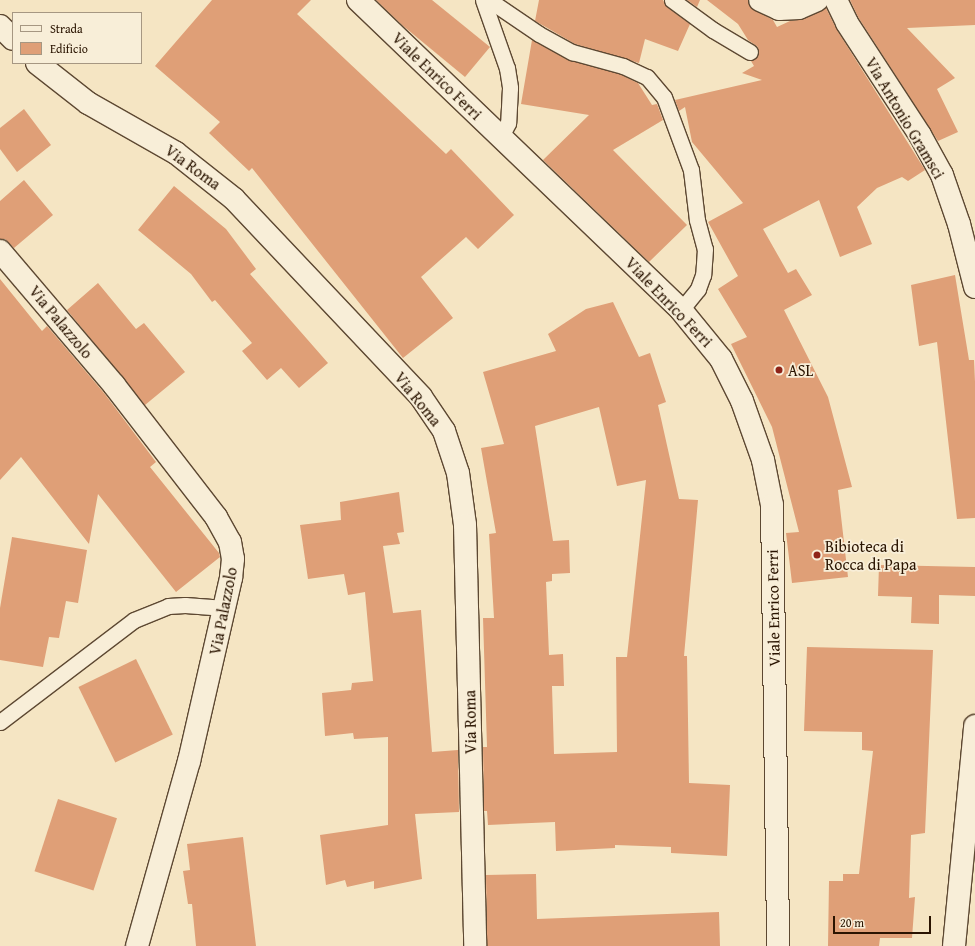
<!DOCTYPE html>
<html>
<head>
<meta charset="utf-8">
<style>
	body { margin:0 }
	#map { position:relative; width:975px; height:946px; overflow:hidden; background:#f5e5c3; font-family:"Gentium Book Plus",serif }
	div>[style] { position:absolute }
	.building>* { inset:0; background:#df9f77; transform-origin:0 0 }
	.roads { filter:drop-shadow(1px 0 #5d4832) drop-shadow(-1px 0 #5d4832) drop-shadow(0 1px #5d4832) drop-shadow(0 -1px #5d4832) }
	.lane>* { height:15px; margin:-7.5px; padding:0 7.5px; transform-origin:7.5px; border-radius:7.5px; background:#f8eed8 }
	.street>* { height:22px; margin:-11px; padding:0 11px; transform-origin:11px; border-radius:11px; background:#f8eed8 }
	.dots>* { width:11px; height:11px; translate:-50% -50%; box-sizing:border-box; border:2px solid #f8eed8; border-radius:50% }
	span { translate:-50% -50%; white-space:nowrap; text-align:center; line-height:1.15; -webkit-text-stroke:3.5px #f8eed8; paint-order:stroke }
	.street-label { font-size:16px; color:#2a1401 }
	.poi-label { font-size:16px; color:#2a1401 }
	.left { translate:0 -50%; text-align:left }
	.legend { position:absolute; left:12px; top:12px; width:130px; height:52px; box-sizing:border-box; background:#f8eed8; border:1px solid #a69782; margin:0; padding:5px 7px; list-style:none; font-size:12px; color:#2a1401 }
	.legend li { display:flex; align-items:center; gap:8px; height:20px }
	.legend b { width:20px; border:1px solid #a69782 }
	.scale { position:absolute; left:833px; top:916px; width:98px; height:18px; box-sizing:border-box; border:2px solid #2a1401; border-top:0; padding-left:5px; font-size:12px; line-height:14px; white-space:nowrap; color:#2a1401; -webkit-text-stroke:3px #f8eed8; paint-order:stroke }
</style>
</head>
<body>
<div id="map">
	<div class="building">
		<div style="clip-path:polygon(212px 0,311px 0,297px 14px,446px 154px,451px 149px,514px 215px,478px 249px,466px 237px,421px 277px,453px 318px,403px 358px,252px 168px,249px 171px,209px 133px,220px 122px,155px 66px)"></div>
		<div style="clip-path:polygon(376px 0,432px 0,490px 47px,465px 77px,402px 25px)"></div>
		<div style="clip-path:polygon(539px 0,663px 0,667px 7px,690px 24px,678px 51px,645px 39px,639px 63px,575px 44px,544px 26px,535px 21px)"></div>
		<div style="clip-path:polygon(687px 0,700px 0,697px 7px)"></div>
		<div style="clip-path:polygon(707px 0,748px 0,750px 7px,773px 20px,777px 27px,790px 21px,804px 19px,826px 8px,837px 30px,925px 170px,908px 181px,902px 177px,877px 188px,857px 207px,872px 244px,840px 257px,819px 200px,763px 229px,788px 273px,796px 269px,812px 295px,784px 310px,828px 397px,852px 487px,838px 490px,848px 577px,792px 583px,786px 533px,799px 532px,772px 427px,731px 344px,747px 337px,718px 289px,738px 276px,708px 222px,743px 203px,692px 142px,685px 107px,679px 111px,675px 100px,762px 80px,742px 73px,754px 66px,751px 61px,758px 56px,758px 47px,748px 40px,738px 24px)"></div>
		<div style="clip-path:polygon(850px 0,975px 0,975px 25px,907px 28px,955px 78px,937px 89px,958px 132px,938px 141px,858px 17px)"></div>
		<div style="clip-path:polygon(532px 40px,568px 60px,620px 74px,638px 83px,652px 105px,657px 104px,663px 120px,613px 150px,687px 225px,649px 262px,543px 160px,589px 115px,521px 104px)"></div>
		<div style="clip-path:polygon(24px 109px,51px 145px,17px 172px,0 149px,0 128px)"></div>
		<div style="clip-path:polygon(24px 180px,53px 215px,14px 248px,5px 239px,0 239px,0 201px)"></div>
		<div style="clip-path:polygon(174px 186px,226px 229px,256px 269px,250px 274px,328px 363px,299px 388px,281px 368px,267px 380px,242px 351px,252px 343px,215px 300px,212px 302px,191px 274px,138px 230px)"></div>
		<div style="clip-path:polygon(955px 275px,969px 360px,974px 360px,975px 382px,975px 518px,957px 519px,937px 342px,919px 346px,911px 285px)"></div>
		<div style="clip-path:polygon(0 279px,42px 331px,47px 326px,104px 393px,156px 462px,150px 467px,219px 553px,220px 557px,176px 592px,98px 494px,89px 544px,21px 457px,0 480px)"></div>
		<div style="clip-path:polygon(98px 283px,136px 329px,144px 323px,185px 372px,145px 405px,67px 310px)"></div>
		<div style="clip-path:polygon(evenodd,613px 302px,639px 357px,650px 353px,666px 402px,658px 405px,679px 499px,698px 500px,684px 656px,687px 656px,689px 783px,730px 785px,727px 856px,671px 853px,671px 847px,615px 845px,615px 848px,556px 851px,555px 822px,488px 825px,487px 811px,484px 811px,483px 747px,487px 747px,483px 618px,494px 618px,489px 534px,496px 533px,481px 448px,504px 444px,483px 372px,556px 351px,548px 334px,586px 309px,613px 302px,599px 407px,617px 486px,646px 480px,627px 657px,616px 657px,617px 752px,554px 754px,552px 686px,564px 686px,563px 654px,549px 655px,546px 582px,552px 581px,552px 574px,570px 573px,569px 540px,553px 541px,535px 426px,599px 407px)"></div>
		<div style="clip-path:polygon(399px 492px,404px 532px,397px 533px,400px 544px,383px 546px,393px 613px,421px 610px,432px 752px,458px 750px,459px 812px,415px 814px,422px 879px,374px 889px,374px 881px,347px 887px,345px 880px,326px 885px,320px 835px,388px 825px,388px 737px,354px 739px,353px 733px,325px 736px,322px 693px,351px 690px,352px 683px,373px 681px,365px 592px,348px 595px,344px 574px,308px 579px,300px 525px,341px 520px,340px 502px)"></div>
		<div style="clip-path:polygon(12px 537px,87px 550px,78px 603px,66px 601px,59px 638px,49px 637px,43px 667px,0 660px,0 608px)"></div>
		<div style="clip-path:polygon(879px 565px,975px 567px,975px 596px,939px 595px,939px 624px,911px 623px,912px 597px,878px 596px)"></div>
		<div style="clip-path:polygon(807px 647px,933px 650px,925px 833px,911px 835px,909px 898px,915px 897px,912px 938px,880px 938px,879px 946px,828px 946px,829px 881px,843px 881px,843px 874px,859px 874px,873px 751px,862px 750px,862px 732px,804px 731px)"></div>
		<div style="left:136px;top:659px;width:84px;height:64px;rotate:64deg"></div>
		<div style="left:58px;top:799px;width:62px;height:76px;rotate:18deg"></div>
		<div style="clip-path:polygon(243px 837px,256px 946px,196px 946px,192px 904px,188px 904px,183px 871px,190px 870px,187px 844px)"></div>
		<div style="clip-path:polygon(536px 874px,537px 919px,719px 912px,720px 946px,487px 946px,486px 875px)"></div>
	</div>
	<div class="roads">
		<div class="lane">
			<div style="left:483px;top:0;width:72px;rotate:70.6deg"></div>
			<div style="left:507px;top:68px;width:20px;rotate:81deg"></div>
			<div style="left:510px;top:88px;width:35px;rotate:93deg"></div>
			<div style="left:508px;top:123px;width:16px;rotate:117deg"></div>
			<div style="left:489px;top:0;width:60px;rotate:34.2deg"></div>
			<div style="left:539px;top:34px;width:38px;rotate:29deg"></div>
			<div style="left:572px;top:52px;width:53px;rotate:15.4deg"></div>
			<div style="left:623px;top:66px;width:26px;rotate:25deg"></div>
			<div style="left:647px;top:77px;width:26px;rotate:50deg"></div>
			<div style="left:664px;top:97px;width:78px;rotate:69.7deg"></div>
			<div style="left:691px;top:170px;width:50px;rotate:83.2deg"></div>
			<div style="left:697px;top:220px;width:30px;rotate:75deg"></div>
			<div style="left:705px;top:249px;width:26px;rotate:94deg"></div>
			<div style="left:703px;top:275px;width:15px;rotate:110deg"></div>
			<div style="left:698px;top:289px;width:27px;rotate:129deg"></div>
			<div style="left:672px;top:0;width:51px;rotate:36.2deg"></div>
			<div style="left:713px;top:30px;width:43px;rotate:30.7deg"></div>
			<div style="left:0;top:722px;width:168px;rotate:-37.3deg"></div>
			<div style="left:134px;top:620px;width:37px;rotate:-22deg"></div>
			<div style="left:168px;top:606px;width:17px;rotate:-3deg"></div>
			<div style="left:185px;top:605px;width:40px;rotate:4.3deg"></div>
		</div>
		<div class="street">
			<div style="left:358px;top:0;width:448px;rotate:43.8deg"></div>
			<div style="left:681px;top:310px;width:63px;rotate:50.8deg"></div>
			<div style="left:721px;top:359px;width:47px;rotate:63.4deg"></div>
			<div style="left:742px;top:401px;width:63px;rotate:70.4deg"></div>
			<div style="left:763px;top:460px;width:46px;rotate:78.7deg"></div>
			<div style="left:772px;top:505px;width:441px;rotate:89.2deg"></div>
			<div style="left:760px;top:0;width:21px;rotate:25deg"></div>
			<div style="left:779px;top:9px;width:20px;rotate:-3deg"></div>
			<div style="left:799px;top:8px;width:20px;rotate:-24deg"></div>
			<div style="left:836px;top:0;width:25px;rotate:64deg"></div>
			<div style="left:847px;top:23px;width:134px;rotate:56.9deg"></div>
			<div style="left:920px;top:135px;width:46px;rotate:61.2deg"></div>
			<div style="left:942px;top:175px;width:52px;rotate:70.9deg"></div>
			<div style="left:959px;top:224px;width:65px;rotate:75.7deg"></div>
			<div style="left:0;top:26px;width:18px;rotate:45deg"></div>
			<div style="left:37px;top:63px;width:65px;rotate:38.1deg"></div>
			<div style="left:88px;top:103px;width:101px;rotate:29.6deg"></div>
			<div style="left:176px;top:153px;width:74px;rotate:38.4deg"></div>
			<div style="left:234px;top:199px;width:272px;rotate:46.6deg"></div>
			<div style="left:421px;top:397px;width:41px;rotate:55.9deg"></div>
			<div style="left:444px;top:431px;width:44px;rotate:71.6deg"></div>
			<div style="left:458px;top:473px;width:52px;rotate:82.3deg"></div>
			<div style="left:465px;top:525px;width:421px;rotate:88.6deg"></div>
			<div style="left:0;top:251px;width:176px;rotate:49.6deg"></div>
			<div style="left:114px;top:385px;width:167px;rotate:52.3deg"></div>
			<div style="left:216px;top:517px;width:29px;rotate:61deg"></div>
			<div style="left:230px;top:542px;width:17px;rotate:80deg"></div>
			<div style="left:233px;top:559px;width:19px;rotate:96deg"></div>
			<div style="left:231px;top:578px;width:188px;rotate:102.9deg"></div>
			<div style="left:189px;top:761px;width:192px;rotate:105.7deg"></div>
			<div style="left:954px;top:946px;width:221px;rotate:-84.5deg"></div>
		</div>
	</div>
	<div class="dots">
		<div style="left:779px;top:370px;background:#8f2418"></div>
		<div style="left:817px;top:555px;background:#8f2418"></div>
	</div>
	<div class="street-label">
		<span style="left:437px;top:76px;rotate:44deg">Viale Enrico Ferri</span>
		<span style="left:905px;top:118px;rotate:59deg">Via Antonio Gramsci</span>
		<span style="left:193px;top:167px;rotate:36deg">Via Roma</span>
		<span style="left:669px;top:302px;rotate:46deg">Viale Enrico Ferri</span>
		<span style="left:61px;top:322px;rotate:50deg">Via Palazzolo</span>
		<span style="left:418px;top:399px;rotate:51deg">Via Roma</span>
		<span style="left:773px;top:608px;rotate:-91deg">Viale Enrico Ferri</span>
		<span style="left:223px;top:611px;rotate:-79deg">Via Palazzolo</span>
		<span style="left:470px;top:722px;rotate:-91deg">Via Roma</span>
	</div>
	<div class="poi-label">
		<span class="left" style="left:788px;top:370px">ASL</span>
		<span class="left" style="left:825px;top:555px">Bibioteca di<br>Rocca di Papa</span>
	</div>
	<ul class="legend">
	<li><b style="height:5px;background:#f8eed8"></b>Strada</li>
	<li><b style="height:11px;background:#df9f77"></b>Edificio</li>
	</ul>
	<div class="scale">20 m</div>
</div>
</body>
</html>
